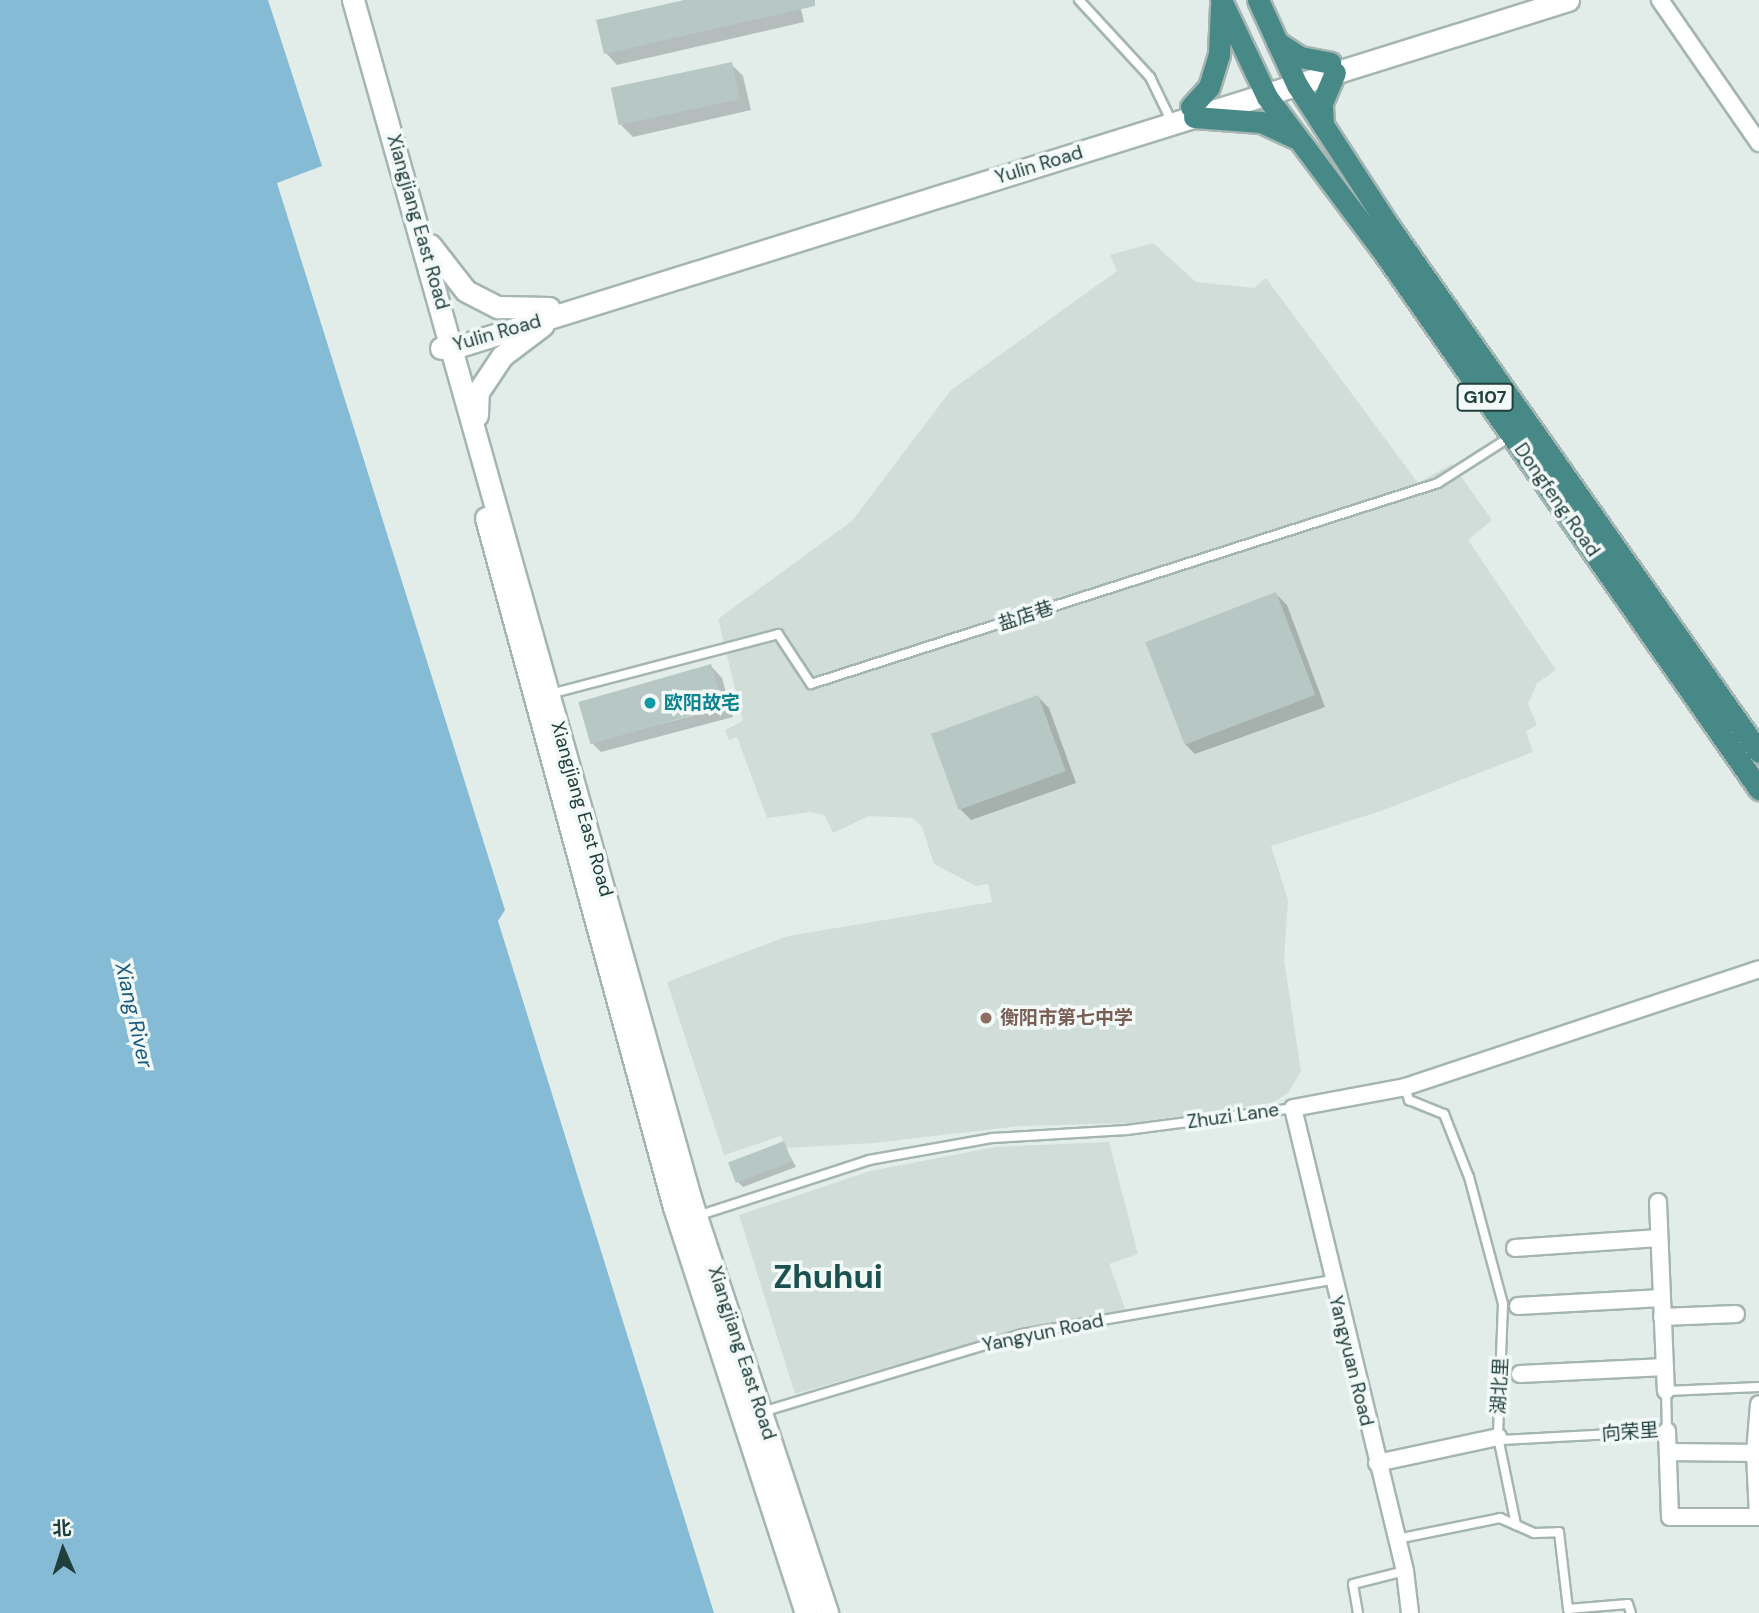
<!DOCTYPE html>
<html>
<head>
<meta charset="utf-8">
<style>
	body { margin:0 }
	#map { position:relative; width:1759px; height:1613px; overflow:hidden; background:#e2edea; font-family:"DM Sans","Noto Sans SC",sans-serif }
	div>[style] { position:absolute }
	.built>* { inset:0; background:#d0ddd9 }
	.water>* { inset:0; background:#86bbd5 }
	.shadow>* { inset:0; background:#0003 }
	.building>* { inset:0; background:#b7c8c4; transform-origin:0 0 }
	.roads { filter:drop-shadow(2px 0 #a4b5b2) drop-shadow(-2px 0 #a4b5b2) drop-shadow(0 2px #a4b5b2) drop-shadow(0 -2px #a4b5b2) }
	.service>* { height:8px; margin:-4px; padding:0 4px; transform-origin:4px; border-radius:4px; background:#fff }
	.minor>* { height:16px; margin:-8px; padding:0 8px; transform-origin:8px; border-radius:8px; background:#fff }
	.secondary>* { height:21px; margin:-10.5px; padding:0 10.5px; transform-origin:10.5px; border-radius:10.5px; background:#fff }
	.trunk>* { height:21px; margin:-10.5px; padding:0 10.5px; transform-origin:10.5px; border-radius:10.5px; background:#468986 }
	.dots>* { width:19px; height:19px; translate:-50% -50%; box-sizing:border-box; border:4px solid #f2f9f7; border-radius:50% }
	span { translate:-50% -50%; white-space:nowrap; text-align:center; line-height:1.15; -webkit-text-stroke:7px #f2f9f7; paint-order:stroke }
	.shield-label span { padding:2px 5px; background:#f2f9f7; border:2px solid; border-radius:5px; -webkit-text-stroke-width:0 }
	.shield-label { font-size:18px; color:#203f3c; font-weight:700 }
	.street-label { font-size:19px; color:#203f3c }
	.culture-label { font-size:19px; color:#0d838f; font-weight:700 }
	.left { translate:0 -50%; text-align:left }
	.education-label { font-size:19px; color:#785e54; font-weight:700 }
	.water-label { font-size:21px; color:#175a7f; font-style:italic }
	.town-label { font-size:33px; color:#1b524f; font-weight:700 }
	.north { position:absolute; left:28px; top:1515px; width:70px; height:70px; -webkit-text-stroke:5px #f2f9f7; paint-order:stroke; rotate:357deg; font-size:19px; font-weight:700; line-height:28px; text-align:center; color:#203f3c }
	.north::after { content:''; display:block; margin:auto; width:24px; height:32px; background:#203f3c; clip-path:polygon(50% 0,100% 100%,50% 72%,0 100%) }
</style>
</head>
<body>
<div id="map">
	<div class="built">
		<div style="clip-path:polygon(1153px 243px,1196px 282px,1254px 288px,1266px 278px,1418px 483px,1452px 464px,1492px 520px,1468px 540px,1556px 670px,1537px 683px,1528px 704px,1537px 725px,1526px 731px,1533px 752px,1381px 811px,1271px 846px,1288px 900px,1284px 960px,1301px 1071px,1288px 1093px,1272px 1103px,1131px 1123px,1020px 1126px,873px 1143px,786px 1148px,781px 1136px,724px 1155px,667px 982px,788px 936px,992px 902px,988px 884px,976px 886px,934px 864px,922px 827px,912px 818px,869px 816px,833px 833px,824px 815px,811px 812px,767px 818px,737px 737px,729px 740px,725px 730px,743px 721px,718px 619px,852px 521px,951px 390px,1117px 271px,1110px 255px)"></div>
		<div style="clip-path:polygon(1109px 1142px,1138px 1254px,1109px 1264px,1126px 1311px,1024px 1328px,795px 1394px,739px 1215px,870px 1171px,995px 1147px)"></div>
	</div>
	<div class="water">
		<div style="clip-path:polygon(0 0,268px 0,322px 166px,277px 183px,505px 910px,498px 921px,714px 1613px,0 1613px)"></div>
	</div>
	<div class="shadow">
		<div style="clip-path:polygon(692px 0,799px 0,804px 22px,617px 65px,606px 53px)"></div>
		<div style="clip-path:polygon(731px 64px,743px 76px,751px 110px,633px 137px,621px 125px)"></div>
		<div style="clip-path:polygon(1276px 594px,1287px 605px,1325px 707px,1195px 754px,1184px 743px)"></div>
		<div style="clip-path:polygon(711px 666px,722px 678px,729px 703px,595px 741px,730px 706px,733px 717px,601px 752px,590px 741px)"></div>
		<div style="clip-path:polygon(1038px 697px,1049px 708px,1076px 783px,971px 820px,959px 808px)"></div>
		<div style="clip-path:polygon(783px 1143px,796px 1167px,743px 1187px,738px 1182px)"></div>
	</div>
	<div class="building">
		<div style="clip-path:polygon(684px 0,815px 0,815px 6px,604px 54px,596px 20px)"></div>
		<div style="left:732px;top:62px;width:38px;height:124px;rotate:78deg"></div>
		<div style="left:1276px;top:592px;width:110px;height:140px;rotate:69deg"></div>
		<div style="left:711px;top:664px;width:44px;height:138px;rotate:74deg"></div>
		<div style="left:1038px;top:695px;width:81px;height:114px;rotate:70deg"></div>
		<div style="left:784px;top:1141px;width:22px;height:60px;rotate:69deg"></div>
	</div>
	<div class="roads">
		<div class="service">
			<div style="left:1079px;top:0;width:105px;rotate:47.3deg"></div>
			<div style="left:1150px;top:77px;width:41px;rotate:64.1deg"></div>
			<div style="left:550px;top:694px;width:236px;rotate:-14.7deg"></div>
			<div style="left:778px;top:634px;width:60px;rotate:56.6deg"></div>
			<div style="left:811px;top:684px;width:658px;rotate:-17.77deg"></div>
			<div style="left:1438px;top:483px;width:85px;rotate:-32.6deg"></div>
			<div style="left:1405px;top:1087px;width:14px;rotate:73deg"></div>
			<div style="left:1409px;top:1100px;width:38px;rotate:22deg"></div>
			<div style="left:1444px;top:1114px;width:68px;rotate:68.4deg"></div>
			<div style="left:1469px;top:1177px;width:131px;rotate:75deg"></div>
			<div style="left:1503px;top:1304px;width:133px;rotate:92.2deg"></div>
			<div style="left:1498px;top:1437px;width:90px;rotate:78.4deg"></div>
			<div style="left:1516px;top:1525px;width:20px;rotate:24deg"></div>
			<div style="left:1534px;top:1533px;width:25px;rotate:-2deg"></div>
			<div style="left:1559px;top:1532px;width:78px;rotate:83.3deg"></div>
			<div style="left:1568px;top:1609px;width:60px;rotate:-4.8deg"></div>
			<div style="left:1628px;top:1604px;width:9px;rotate:72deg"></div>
			<div style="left:697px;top:1216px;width:181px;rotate:-18deg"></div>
			<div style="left:869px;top:1160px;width:126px;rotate:-10.1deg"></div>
			<div style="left:993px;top:1138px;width:134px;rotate:-3.4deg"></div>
			<div style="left:1127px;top:1130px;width:167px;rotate:-7.5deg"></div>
			<div style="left:762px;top:1412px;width:271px;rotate:-16.7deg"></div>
			<div style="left:1022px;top:1334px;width:314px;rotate:-9.9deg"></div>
			<div style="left:1502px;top:1440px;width:165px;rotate:-3.1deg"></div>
			<div style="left:1667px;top:1431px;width:40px;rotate:-91.4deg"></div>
			<div style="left:1666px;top:1391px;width:93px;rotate:-2.5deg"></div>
			<div style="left:1397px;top:1539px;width:105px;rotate:-11.5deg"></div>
			<div style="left:1500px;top:1518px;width:17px;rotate:24deg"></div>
			<div style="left:1358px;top:1613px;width:29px;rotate:-100deg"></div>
			<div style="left:1353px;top:1584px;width:54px;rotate:-14deg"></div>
		</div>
		<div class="minor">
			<div style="left:1660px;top:0;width:174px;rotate:55.3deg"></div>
			<div style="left:1658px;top:1202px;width:189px;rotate:87.6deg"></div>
			<div style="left:1515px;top:1248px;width:144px;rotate:-4deg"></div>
			<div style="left:1518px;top:1306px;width:144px;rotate:-3.2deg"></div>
			<div style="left:1662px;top:1317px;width:74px;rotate:-2.3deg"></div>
			<div style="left:1520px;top:1374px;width:145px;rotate:-2.8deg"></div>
			<div style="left:1667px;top:1431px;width:86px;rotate:88deg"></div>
			<div style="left:1670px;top:1517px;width:89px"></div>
			<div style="left:1668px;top:1452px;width:91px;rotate:0.6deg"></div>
			<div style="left:1377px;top:1463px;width:124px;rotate:-12.1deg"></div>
			<div style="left:1758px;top:1517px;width:64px;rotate:-92.7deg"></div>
			<div style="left:1755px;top:1453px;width:49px;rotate:-85.3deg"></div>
			<div style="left:1410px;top:1613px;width:42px;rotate:-96.8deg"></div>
			<div style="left:1405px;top:1571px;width:476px;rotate:-103.6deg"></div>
			<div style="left:1293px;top:1108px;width:114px;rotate:-10.6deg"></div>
			<div style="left:1405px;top:1087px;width:373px;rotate:-18.4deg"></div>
		</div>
		<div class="secondary">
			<div style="left:353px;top:0;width:1248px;rotate:74.28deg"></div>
			<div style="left:691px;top:1201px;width:434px;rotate:71.7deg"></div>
			<div style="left:430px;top:245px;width:58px;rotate:52deg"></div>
			<div style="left:466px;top:291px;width:36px;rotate:27deg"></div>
			<div style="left:498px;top:307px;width:51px;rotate:1.1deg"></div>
			<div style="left:441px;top:348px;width:12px"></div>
			<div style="left:453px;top:348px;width:1168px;rotate:-17.33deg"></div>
			<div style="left:477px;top:415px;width:23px;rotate:-88deg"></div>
			<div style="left:478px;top:392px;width:43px;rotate:-56.3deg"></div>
			<div style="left:502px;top:356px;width:51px;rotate:-37.1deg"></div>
			<div style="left:486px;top:518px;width:714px;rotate:74.74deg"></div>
			<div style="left:674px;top:1207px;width:427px;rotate:72deg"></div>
		</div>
		<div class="trunk">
			<div style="left:1221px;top:0;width:107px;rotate:64.6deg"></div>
			<div style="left:1267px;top:97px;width:191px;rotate:53.1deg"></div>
			<div style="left:1382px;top:250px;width:658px;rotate:55.03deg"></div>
			<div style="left:1258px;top:0;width:94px;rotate:65.4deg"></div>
			<div style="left:1297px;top:85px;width:167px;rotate:57deg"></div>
			<div style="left:1388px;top:225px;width:644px;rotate:54.86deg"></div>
			<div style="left:1277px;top:42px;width:27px;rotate:33deg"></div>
			<div style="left:1300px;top:57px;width:31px;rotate:11deg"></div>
			<div style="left:1191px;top:107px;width:27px;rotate:-48deg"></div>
			<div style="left:1209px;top:87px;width:34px;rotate:-73deg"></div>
			<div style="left:1219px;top:54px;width:48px;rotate:-87.6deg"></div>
			<div style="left:1194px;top:117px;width:67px;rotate:4.3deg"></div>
			<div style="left:1261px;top:122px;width:38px;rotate:25deg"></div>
			<div style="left:1323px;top:125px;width:22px;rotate:-93deg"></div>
			<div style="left:1322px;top:103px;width:33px;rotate:-67deg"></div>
		</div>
	</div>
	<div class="dots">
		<div style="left:650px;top:703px;background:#0f9aa8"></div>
		<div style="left:986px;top:1018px;background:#8d6e63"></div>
	</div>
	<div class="shield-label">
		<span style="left:1485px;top:397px">G107</span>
	</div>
	<div class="street-label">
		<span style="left:1039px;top:165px;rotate:-17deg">Yulin Road</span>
		<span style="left:418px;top:222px;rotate:74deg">Xiangjiang East Road</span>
		<span style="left:497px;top:333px;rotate:-16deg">Yulin Road</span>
		<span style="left:1557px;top:500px;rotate:55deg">Dongfeng Road</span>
		<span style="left:1026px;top:616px;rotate:-18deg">盐店巷</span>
		<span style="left:582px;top:809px;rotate:74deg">Xiangjiang East Road</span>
		<span style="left:1233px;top:1116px;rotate:-8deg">Zhuzi Lane</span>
		<span style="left:1043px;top:1333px;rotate:-12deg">Yangyun Road</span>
		<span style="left:742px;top:1353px;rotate:72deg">Xiangjiang East Road</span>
		<span style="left:1351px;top:1361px;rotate:76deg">Yangyuan Road</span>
		<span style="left:1500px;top:1386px;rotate:-87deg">湖北里</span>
		<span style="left:1630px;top:1432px;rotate:-4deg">向荣里</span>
	</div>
	<div class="culture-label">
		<span class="left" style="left:664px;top:703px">欧阳故宅</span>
	</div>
	<div class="education-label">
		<span class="left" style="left:1000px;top:1018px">衡阳市第七中学</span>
	</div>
	<div class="water-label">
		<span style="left:134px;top:1015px;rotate:77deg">Xiang River</span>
	</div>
	<div class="town-label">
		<span style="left:828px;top:1277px">Zhuhui</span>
	</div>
	<div class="north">北</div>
</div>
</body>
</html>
